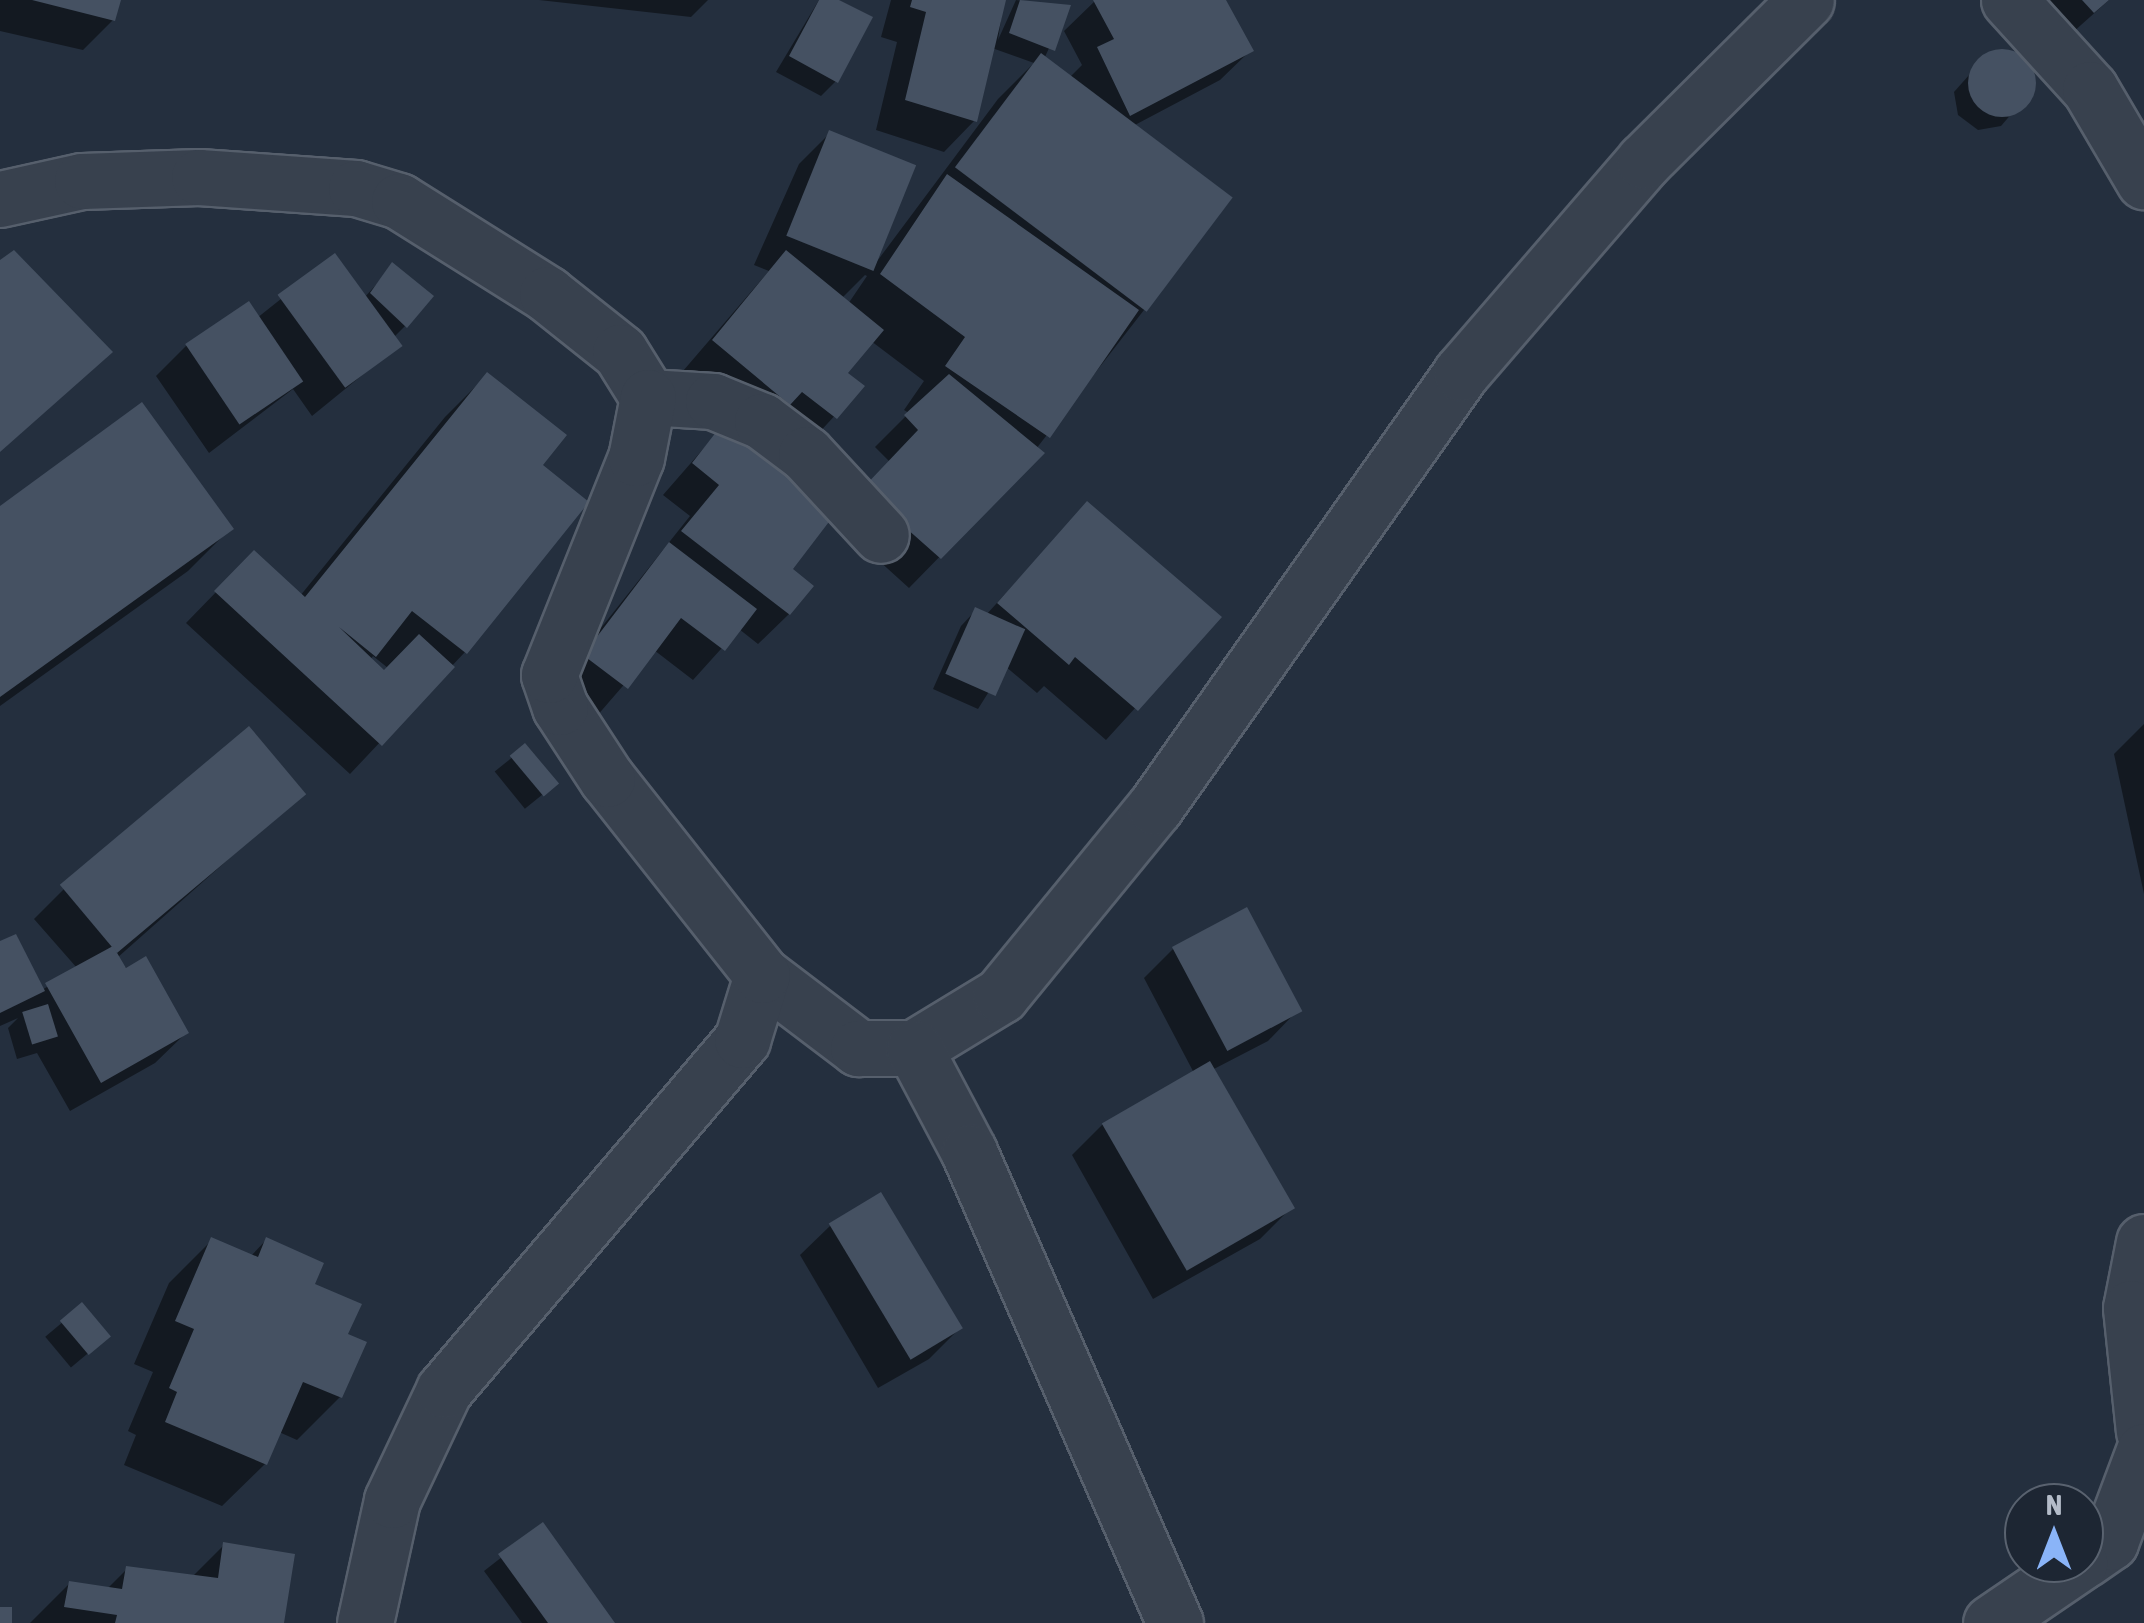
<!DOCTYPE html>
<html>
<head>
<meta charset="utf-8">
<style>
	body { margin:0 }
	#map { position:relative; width:2144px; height:1623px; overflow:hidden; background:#242f3e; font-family:"Asap Condensed",sans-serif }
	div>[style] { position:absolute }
	.shadow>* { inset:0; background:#0007; transform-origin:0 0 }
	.building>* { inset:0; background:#455162; transform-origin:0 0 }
	.round { border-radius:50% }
	.roads { filter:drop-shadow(2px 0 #565f6c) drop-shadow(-2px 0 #565f6c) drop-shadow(0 2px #565f6c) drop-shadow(0 -2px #565f6c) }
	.minor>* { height:55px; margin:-27.5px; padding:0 27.5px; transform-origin:27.5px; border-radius:27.5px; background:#38414e }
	span { translate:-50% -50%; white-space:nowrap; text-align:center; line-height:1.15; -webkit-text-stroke:8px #1d2633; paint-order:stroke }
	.north { position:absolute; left:2004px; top:1483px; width:100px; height:100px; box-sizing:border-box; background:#1d2633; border:2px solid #59626f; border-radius:50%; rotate:0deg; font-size:28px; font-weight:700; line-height:40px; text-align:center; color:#b4bcc9 }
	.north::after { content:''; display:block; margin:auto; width:35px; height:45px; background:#8ab4f8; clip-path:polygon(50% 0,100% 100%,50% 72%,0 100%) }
</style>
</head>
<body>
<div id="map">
	<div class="shadow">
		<div style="clip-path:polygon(0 0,118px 0,113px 20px,83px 50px,0 31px)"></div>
		<div style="clip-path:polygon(539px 0,708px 0,691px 17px)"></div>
		<div style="clip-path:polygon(819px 0,834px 0,836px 81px,821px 96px,776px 72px)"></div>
		<div style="clip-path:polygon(evenodd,891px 0,1004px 0,998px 40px,1016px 0,1068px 7px,1044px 59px,1069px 78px,1082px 65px,1064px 31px,1096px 0,1224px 0,1251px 50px,1220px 80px,1133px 126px,1144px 310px,1036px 449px,1041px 453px,909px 588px,834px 520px,890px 462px,875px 447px,909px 413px,904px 410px,924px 381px,871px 341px,844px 373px,861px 387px,805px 448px,758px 433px,683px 371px,769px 271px,754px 265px,799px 164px,830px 133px,875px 264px,998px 99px,1034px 63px,992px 48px,974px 121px,944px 152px,876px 130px,897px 42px,881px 37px,891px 0,865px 275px,867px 276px,848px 304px,841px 299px,865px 275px)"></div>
		<div style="clip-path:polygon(2025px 0,2109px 0,2062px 42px)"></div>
		<div style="clip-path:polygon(2009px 52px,2029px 67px,2032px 90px,2001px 126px,1978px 130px,1958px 115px,1954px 92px,1986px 56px)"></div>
		<div style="clip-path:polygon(335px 256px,364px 298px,393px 266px,405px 326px,393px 338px,398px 346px,312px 416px,293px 389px,209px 453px,156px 376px,186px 346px,257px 318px)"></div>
		<div style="clip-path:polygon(evenodd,487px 375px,539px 465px,465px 652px,350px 774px,186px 623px,254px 553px,300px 596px,445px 417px,487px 375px,373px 656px,388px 668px,384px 673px,370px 660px,373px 656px)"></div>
		<div style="clip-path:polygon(724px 425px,790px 569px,789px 614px,758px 644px,739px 629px,693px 680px,654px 650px,596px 717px,554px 687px,690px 516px,663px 495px)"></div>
		<div style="clip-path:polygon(1087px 504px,1218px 617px,1106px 740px,1044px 686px,1037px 693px,1005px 666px,978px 709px,933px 689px,961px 626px,976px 610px,986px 615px)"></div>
		<div style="clip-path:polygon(0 509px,231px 528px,188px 571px,0 706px)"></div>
		<div style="clip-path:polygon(2144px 724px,2144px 894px,2114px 754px)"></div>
		<div style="left:525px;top:747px;width:48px;height:39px;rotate:51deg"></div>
		<div style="clip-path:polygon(302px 794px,117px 958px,186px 1033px,155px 1063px,70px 1111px,37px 1053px,17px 1059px,8px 1028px,18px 1018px,0 1026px,0 944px,42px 990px,77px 968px,34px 919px,64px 889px)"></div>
		<div style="clip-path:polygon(1174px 948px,1298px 1010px,1268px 1041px,1212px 1070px,1290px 1209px,1260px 1239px,1153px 1299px,1072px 1155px,1102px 1125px,1194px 1073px,1144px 978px)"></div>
		<div style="clip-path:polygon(831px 1225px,959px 1329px,929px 1359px,878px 1388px,800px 1255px)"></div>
		<div style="clip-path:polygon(212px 1240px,250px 1257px,266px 1240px,345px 1336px,340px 1397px,297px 1440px,279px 1432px,265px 1464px,222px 1506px,124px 1465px,136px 1435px,128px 1431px,153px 1372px,134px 1364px,169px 1283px)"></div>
		<div style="left:82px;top:1306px;width:40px;height:48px;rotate:50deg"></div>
		<div style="clip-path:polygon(542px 1526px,610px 1623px,522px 1623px,484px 1571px)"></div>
		<div style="clip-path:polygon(224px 1545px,281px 1623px,30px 1623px,70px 1583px,107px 1589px,127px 1569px,192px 1577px)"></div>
	</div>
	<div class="building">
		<div style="clip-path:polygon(32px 0,121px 0,115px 21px)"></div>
		<div style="clip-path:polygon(819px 0,839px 0,873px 17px,838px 83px,789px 56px)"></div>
		<div style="clip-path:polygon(912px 0,1006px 0,977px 122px,905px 100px,926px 12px,910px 7px)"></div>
		<div style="clip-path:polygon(1020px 0,1071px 5px,1055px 51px,1009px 33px)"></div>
		<div style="clip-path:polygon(1093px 0,1226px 0,1254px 51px,1130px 116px,1097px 47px,1114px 39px)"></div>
		<div style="clip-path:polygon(2082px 0,2109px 0,2094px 13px)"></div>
		<div class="round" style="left:1968px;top:49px;width:68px;height:68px"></div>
		<div style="left:1041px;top:53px;width:240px;height:143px;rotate:37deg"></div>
		<div style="left:829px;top:130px;width:94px;height:114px;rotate:22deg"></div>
		<div style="clip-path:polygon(947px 174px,1139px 310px,1050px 438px,945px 366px,965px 337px,880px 274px)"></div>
		<div style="clip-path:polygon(14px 250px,113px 352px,0 452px,0 260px)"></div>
		<div style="clip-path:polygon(786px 250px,884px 330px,848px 373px,865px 386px,837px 419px,802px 392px,790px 405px,712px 340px)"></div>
		<div style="left:335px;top:253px;width:115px;height:71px;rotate:54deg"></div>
		<div style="clip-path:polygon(392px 262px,434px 296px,407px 328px,370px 293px)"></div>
		<div style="left:249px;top:301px;width:97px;height:77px;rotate:56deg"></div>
		<div style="clip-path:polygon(487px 372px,567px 435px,543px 465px,589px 502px,467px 654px,412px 611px,376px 657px,339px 627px,384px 670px,419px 634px,455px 667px,382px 746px,214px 591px,254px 550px,305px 597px)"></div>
		<div style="clip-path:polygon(949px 374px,1045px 453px,941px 559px,862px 489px,918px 430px,904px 415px)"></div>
		<div style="clip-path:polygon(142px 402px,234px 529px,0 697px,0 506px)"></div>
		<div style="clip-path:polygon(724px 422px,838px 510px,793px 569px,814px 586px,790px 615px,681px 531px,719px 485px,692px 463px)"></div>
		<div style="clip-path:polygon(1087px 501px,1222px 617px,1138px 711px,1075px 657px,1069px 665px,997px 603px)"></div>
		<div style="clip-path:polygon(669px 542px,757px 609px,725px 651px,681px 618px,628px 689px,583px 655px)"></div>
		<div style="left:975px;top:607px;width:55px;height:73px;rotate:24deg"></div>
		<div style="left:249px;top:726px;width:89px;height:247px;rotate:50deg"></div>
		<div style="left:525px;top:743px;width:53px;height:20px;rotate:50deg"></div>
		<div style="left:1247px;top:907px;width:118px;height:85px;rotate:62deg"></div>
		<div style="clip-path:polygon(16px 934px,45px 991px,0 1013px,0 941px)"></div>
		<div style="clip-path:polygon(113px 946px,126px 968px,146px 956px,189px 1033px,101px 1083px,45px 983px)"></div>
		<div style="left:48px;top:1004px;width:34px;height:27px;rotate:73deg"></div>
		<div style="left:1210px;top:1061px;width:170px;height:125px;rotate:60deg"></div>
		<div style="left:881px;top:1192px;width:159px;height:61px;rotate:59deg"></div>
		<div style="clip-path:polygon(211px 1237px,258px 1257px,266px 1237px,324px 1263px,315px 1284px,362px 1304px,348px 1334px,367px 1342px,342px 1398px,303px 1382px,267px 1465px,165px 1422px,177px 1392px,169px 1388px,194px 1329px,175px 1321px)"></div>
		<div style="left:82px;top:1302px;width:45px;height:29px;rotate:50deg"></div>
		<div style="clip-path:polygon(543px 1522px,615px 1623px,548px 1623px,498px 1554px)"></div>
		<div style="clip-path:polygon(223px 1542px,295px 1554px,284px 1623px,115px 1623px,117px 1615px,64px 1607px,69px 1581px,122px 1589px,126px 1566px,218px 1578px)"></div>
		<div style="left:0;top:1607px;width:12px;height:16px"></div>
	</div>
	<div class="roads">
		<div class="minor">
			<div style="left:2009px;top:0;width:120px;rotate:47.7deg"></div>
			<div style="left:2090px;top:89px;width:107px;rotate:59.6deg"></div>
			<div style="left:0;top:199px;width:84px;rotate:-12.4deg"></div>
			<div style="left:82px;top:181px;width:117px;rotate:-2deg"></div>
			<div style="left:199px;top:177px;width:157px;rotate:4deg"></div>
			<div style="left:356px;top:188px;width:45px;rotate:16.8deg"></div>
			<div style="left:399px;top:201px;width:175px;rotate:32.1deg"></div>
			<div style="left:547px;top:294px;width:93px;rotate:38.5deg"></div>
			<div style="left:620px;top:352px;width:53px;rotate:58.1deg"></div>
			<div style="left:648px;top:397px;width:65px;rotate:3.5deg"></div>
			<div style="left:713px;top:401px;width:53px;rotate:22.2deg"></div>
			<div style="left:762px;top:421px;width:55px;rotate:36.9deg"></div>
			<div style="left:806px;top:454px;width:110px;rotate:47.2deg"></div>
			<div style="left:762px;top:975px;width:121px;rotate:37.2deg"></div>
			<div style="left:858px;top:1048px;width:56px"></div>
			<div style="left:914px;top:1048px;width:102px;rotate:-31.3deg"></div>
			<div style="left:1001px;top:995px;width:243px;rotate:-50.7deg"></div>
			<div style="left:1155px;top:807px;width:531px;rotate:-54.81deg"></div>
			<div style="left:1461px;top:373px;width:280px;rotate:-49.2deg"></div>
			<div style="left:1644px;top:161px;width:228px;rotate:-44.8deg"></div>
			<div style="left:914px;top:1048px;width:118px;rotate:62.1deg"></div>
			<div style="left:969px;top:1152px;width:514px;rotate:66.38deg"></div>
			<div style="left:2144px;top:1242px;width:67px;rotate:101.1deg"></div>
			<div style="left:2131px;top:1308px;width:124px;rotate:84deg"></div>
			<div style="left:2084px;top:1560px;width:32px;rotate:-35deg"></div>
			<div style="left:2110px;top:1542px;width:97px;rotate:-69.5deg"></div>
			<div style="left:365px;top:1623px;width:126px;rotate:-77.6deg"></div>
			<div style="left:392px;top:1500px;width:122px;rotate:-64.7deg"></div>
			<div style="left:444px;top:1390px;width:460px;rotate:-49.6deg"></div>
			<div style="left:742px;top:1040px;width:68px;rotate:-72.9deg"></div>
			<div style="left:762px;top:975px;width:250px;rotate:-128.3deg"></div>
			<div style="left:607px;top:779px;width:86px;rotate:-123.1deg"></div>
			<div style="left:560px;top:707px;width:34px;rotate:-109deg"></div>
			<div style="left:549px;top:675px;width:234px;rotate:-68.2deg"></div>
			<div style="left:636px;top:458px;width:62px;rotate:-78.9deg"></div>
			<div style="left:1991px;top:1623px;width:107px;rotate:-34.3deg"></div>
		</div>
	</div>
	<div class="north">N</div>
</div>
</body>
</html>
